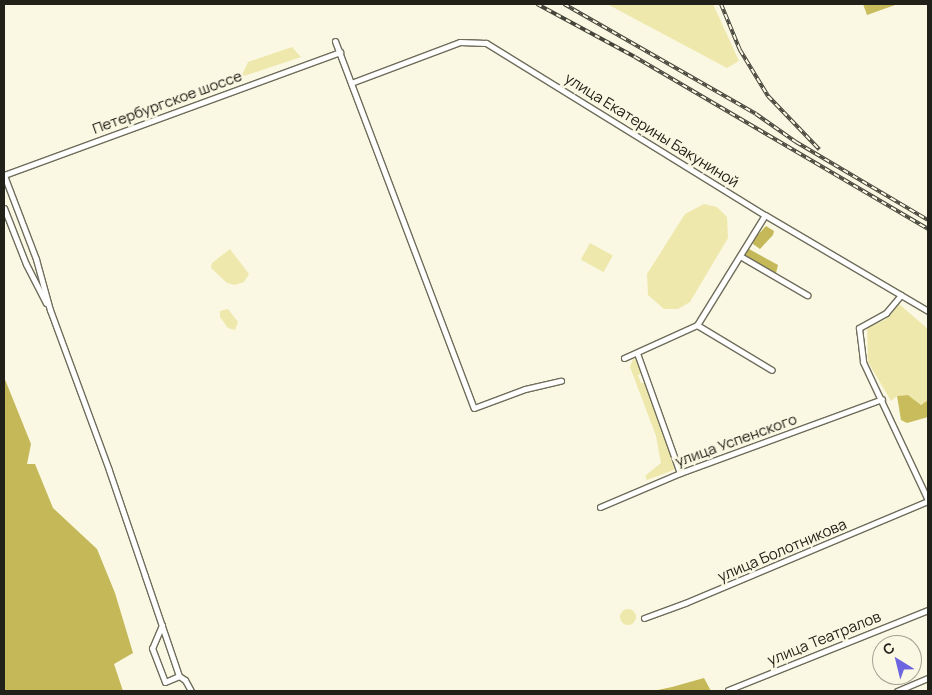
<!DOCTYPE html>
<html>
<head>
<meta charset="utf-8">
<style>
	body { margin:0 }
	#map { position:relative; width:932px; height:695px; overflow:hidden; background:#faf8e2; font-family:Manrope,sans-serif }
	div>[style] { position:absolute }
	.green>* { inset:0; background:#efe8ad; transform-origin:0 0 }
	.round { border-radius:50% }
	.forest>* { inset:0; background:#c4b859 }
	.water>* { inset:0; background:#c8bc5d }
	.roads { filter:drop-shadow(1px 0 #6f6d5b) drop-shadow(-1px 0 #6f6d5b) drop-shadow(0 1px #6f6d5b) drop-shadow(0 -1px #6f6d5b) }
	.street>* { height:5px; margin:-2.5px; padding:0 2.5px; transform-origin:2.5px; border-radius:2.5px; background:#fff }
	.rail>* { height:4px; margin-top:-2px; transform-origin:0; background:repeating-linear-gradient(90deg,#faf8e2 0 5.5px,#46453b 0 11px); box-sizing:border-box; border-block:1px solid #46453b }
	span { translate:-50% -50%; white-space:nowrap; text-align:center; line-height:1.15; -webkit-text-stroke:5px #faf8e2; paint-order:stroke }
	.street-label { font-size:15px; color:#222119 }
	.frame { position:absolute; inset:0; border:5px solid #222119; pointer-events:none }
	.north { position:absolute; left:872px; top:635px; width:50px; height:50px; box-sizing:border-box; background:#faf8e2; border:1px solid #a4a292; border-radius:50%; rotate:324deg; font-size:14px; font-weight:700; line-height:20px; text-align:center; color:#222119 }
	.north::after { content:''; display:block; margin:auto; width:18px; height:22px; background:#6d65df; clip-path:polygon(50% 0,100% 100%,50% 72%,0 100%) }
</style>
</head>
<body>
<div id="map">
	<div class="green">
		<div style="clip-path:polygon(607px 4px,713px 4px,739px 61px,727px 68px)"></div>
		<div style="clip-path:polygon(292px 47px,301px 57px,241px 77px,248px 62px)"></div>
		<div style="clip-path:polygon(704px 204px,717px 207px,727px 217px,728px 238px,690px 302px,678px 309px,664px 309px,648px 295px,647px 274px,685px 214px)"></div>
		<div style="left:590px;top:243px;width:26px;height:19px;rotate:29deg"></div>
		<div style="clip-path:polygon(230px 249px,249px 274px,244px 282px,235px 285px,227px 283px,211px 268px,212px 263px)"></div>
		<div style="clip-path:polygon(899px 304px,928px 329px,928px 400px,921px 405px,908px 395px,897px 396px,891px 401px,868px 362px,867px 327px,885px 320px)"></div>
		<div style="clip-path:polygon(228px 309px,238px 322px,235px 330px,228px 328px,220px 317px,220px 311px)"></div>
		<div style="clip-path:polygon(633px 359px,638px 360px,642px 373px,638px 375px,641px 383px,646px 383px,676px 469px,647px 480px,645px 476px,661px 463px,656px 436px,630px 367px)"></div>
		<div class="round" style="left:620px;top:609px;width:16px;height:16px"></div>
	</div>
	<div class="forest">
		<div style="clip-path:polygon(766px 226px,774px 231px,773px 235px,760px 249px,753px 244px,754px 239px)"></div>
		<div style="clip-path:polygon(749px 249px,778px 265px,776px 273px,744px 256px)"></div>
		<div style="clip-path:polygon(4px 377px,31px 444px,27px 464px,35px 464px,53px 508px,97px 549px,115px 593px,133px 653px,114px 664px,123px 691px,4px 691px)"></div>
		<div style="clip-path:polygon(704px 678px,711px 691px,653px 691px,672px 687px)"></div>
	</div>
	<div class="water">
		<div style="clip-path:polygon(863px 4px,898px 4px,867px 15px)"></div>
		<div style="clip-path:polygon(908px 395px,921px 405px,928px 400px,928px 417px,907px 423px,901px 420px,897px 396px)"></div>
	</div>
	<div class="roads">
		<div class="street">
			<div style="left:335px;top:41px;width:392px;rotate:69.3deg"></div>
			<div style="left:474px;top:408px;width:54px;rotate:-20.4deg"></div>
			<div style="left:525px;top:389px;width:37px;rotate:-13deg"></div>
			<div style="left:351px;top:83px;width:116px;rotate:-20.6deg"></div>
			<div style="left:460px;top:42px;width:26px;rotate:2deg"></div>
			<div style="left:486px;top:43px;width:328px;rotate:31.7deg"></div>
			<div style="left:765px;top:215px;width:189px;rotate:30.5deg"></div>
			<div style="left:4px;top:208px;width:60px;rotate:68.6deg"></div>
			<div style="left:26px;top:264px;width:44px;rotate:62.9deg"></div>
			<div style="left:740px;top:256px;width:78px;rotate:30.2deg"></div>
			<div style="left:901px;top:295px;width:23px;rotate:130deg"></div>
			<div style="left:886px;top:313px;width:31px;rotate:151deg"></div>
			<div style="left:859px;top:328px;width:34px;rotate:83deg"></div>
			<div style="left:863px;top:362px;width:153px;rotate:64.8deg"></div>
			<div style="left:697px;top:325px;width:87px;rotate:31deg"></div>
			<div style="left:637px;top:353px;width:127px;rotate:70.3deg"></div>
			<div style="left:624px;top:358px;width:80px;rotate:-24.3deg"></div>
			<div style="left:697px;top:325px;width:129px;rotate:-58.3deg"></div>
			<div style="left:600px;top:507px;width:87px;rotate:-23deg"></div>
			<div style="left:680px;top:473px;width:215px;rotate:-20.1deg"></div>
			<div style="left:644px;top:618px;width:44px;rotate:-20.1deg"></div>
			<div style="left:685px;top:603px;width:264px;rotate:-22.8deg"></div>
			<div style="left:162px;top:625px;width:25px;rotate:113deg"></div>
			<div style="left:152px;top:648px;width:36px;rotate:69deg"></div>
			<div style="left:165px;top:682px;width:15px;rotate:-23deg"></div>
			<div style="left:179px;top:676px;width:106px;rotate:-108.8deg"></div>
			<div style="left:145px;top:576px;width:112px;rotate:-108.8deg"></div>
			<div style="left:109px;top:470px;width:171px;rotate:-110.2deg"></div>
			<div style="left:50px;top:310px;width:53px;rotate:-105.4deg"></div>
			<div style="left:36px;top:259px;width:90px;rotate:-110.9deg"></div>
			<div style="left:4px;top:175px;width:358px;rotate:-20.1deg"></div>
			<div style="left:179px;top:676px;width:7px;rotate:34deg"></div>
			<div style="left:185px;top:680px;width:13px;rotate:61deg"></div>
			<div style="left:728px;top:690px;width:215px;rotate:-21.8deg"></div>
			<div style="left:897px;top:691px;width:34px;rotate:-23deg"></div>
		</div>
	</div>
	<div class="rail">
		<div style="left:537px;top:4px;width:111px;rotate:28.4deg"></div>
		<div style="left:635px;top:57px;width:340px;rotate:30.4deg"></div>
		<div style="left:564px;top:4px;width:221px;rotate:29.8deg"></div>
		<div style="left:756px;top:114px;width:49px;rotate:35deg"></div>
		<div style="left:796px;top:142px;width:153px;rotate:30.6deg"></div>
		<div style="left:721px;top:4px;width:50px;rotate:67.6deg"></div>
		<div style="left:740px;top:50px;width:54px;rotate:58.7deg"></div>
		<div style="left:768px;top:96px;width:74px;rotate:46.1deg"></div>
	</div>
	<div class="street-label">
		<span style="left:167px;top:102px;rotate:-20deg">Петербургское шоссе</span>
		<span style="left:652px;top:130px;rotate:32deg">улица Екатерины Бакуниной</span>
		<span style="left:736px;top:440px;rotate:-20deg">улица Успенского</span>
		<span style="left:782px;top:550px;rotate:-23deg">улица Болотникова</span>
		<span style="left:824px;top:638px;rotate:-22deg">улица Театралов</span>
	</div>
	<div class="frame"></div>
	<div class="north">С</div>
</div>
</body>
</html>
